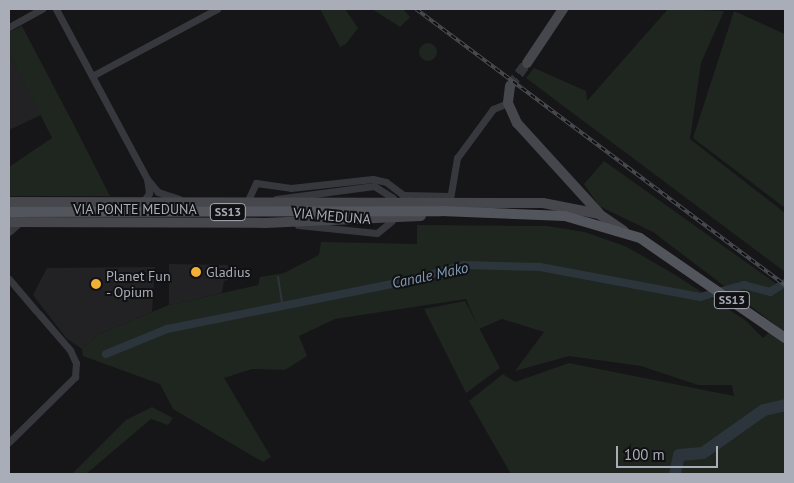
<!DOCTYPE html>
<html>
<head>
<meta charset="utf-8">
<style>
	body { margin:0 }
	#map { position:relative; width:794px; height:483px; overflow:hidden; background:#161618; font-family:"PT Sans",sans-serif }
	div>[style] { position:absolute }
	.built>* { inset:0; background:#222225 }
	.green>* { inset:0; background:#1e261f }
	.round { border-radius:50% }
	.stream>* { height:2px; margin:-1px; padding:0 1px; transform-origin:1px; border-radius:1px; background:#2c353c }
	.canal>* { height:8px; margin:-4px; padding:0 4px; transform-origin:4px; border-radius:4px; background:#2c353c }
	.river>* { height:12px; margin:-6px; padding:0 6px; transform-origin:6px; border-radius:6px; background:#2c353c }
	.secondary-tunnel>* { height:10px; margin-top:-5px; transform-origin:0; background:repeating-linear-gradient(90deg,#333438 0 10px,transparent 0 15px) }
	.street>* { height:7px; margin:-3.5px; padding:0 3.5px; transform-origin:3.5px; border-radius:3.5px; background:#37383d }
	.secondary>* { height:10px; margin:-5px; padding:0 5px; transform-origin:5px; border-radius:5px; background:#45474d }
	.primary>* { height:10px; margin:-5px; padding:0 5px; transform-origin:5px; border-radius:5px; background:#53555c }
	.rail>* { height:4px; margin-top:-2px; transform-origin:0; background:repeating-linear-gradient(90deg,#111113 0 5.5px,#4a4c52 0 11px); box-sizing:border-box; border-block:1px solid #4a4c52 }
	.dots>* { width:14px; height:14px; translate:-50% -50%; box-sizing:border-box; border:2px solid #111113; border-radius:50% }
	span { translate:-50% -50%; white-space:nowrap; text-align:center; line-height:1.15; -webkit-text-stroke:4px #111113; paint-order:stroke }
	.shield-label span { padding:1px 4px; background:#111113; border:1px solid; border-radius:4px; -webkit-text-stroke-width:0 }
	.shield-label { font-size:12px; color:#a8adb8; font-weight:700 }
	.street-label { font-size:14px; color:#a8adb8 }
	.poi-label { font-size:14px; color:#a8adb8 }
	.left { translate:0 -50%; text-align:left }
	.water-label { font-size:15px; color:#7f9bb3; font-style:italic }
	.frame { position:absolute; inset:0; border:10px solid #a8adb8; pointer-events:none }
	.scale { position:absolute; left:616px; top:446px; width:102px; height:22px; box-sizing:border-box; border:2px solid #a8adb8; border-top:0; padding-left:6px; font-size:15px; line-height:18px; white-space:nowrap; color:#a8adb8; -webkit-text-stroke:4px #111113; paint-order:stroke }
</style>
</head>
<body>
<div id="map">
	<div class="built">
		<div style="clip-path:polygon(9px 52px,41px 115px,9px 130px)"></div>
		<div style="clip-path:polygon(169px 264px,228px 265px,228px 280px,224px 281px,222px 293px,169px 305px)"></div>
		<div style="clip-path:polygon(155px 267px,152px 312px,99px 334px,82px 349px,66px 338px,33px 295px,47px 268px)"></div>
	</div>
	<div class="green">
		<div style="clip-path:polygon(320px 9px,345px 9px,358px 28px,346px 44px,340px 47px)"></div>
		<div style="clip-path:polygon(372px 9px,403px 9px,410px 17px,400px 27px)"></div>
		<div style="clip-path:polygon(668px 9px,724px 11px,701px 63px,690px 139px,785px 213px,785px 272px,526px 78px,534px 68px,586px 91px,587px 101px)"></div>
		<div style="clip-path:polygon(734px 11px,785px 34px,785px 208px,693px 138px)"></div>
		<div style="clip-path:polygon(22px 26px,75px 127px,110px 196px,9px 196px,9px 167px,52px 138px,9px 52px,9px 32px)"></div>
		<div class="round" style="left:419px;top:43px;width:18px;height:18px"></div>
		<div style="clip-path:polygon(604px 161px,785px 290px,785px 474px,511px 474px,469px 401px,503px 374px,515px 382px,569px 363px,734px 396px,732px 385px,698px 385px,641px 366px,569px 356px,515px 371px,544px 332px,502px 319px,479px 329px,466px 299px,335px 319px,299px 336px,307px 356px,285px 370px,252px 369px,224px 378px,271px 457px,263px 462px,173px 409px,160px 384px,83px 356px,82px 349px,99px 334px,169px 305px,258px 285px,260px 277px,284px 273px,319px 255px,321px 242px,417px 244px,417px 225px,547px 226px,585px 232px,627px 247px,672px 273px,745px 320px,763px 338px,777px 326px,653px 232px,599px 206px,584px 184px)"></div>
		<div style="clip-path:polygon(465px 301px,500px 368px,466px 393px,424px 309px)"></div>
		<div style="clip-path:polygon(152px 407px,173px 418px,168px 425px,151px 419px,86px 474px,72px 474px,126px 420px)"></div>
	</div>
	<div class="stream">
		<div style="left:278px;top:277px;width:30px;rotate:81deg"></div>
	</div>
	<div class="canal">
		<div style="left:106px;top:354px;width:66px;rotate:-22.3deg"></div>
		<div style="left:167px;top:329px;width:246px;rotate:-11.3deg"></div>
		<div style="left:408px;top:281px;width:58px;rotate:-15.9deg"></div>
		<div style="left:464px;top:265px;width:76px;rotate:1.5deg"></div>
		<div style="left:540px;top:267px;width:163px;rotate:10.6deg"></div>
		<div style="left:700px;top:297px;width:46px;rotate:-15.3deg"></div>
		<div style="left:744px;top:285px;width:27px;rotate:15deg"></div>
		<div style="left:770px;top:292px;width:17px;rotate:-31deg"></div>
	</div>
	<div class="river">
		<div style="left:675px;top:474px;width:19px;rotate:-78deg"></div>
		<div style="left:679px;top:455px;width:24px;rotate:-5deg"></div>
		<div style="left:703px;top:453px;width:75px;rotate:-35.2deg"></div>
		<div style="left:764px;top:410px;width:22px;rotate:-13deg"></div>
	</div>
	<div class="secondary-tunnel">
		<div style="left:510px;top:86px;width:29px;rotate:-54deg"></div>
	</div>
	<div class="street">
		<div style="left:56px;top:9px;width:193px;rotate:61.8deg"></div>
		<div style="left:9px;top:27px;width:38px;rotate:-29deg"></div>
		<div style="left:92px;top:76px;width:142px;rotate:-28.2deg"></div>
		<div style="left:276px;top:199px;width:99px;rotate:-7.6deg"></div>
		<div style="left:374px;top:186px;width:22px;rotate:32deg"></div>
		<div style="left:450px;top:199px;width:42px;rotate:-80.3deg"></div>
		<div style="left:457px;top:158px;width:61px;rotate:-53.7deg"></div>
		<div style="left:493px;top:109px;width:16px;rotate:-22deg"></div>
		<div style="left:248px;top:200px;width:19px;rotate:-65deg"></div>
		<div style="left:256px;top:183px;width:35px;rotate:8deg"></div>
		<div style="left:291px;top:188px;width:82px;rotate:-6.3deg"></div>
		<div style="left:373px;top:179px;width:13px;rotate:13deg"></div>
		<div style="left:386px;top:182px;width:21px;rotate:37deg"></div>
		<div style="left:403px;top:195px;width:47px;rotate:1.2deg"></div>
		<div style="left:143px;top:202px;width:11px;rotate:-56deg"></div>
		<div style="left:149px;top:193px;width:14px;rotate:-98deg"></div>
		<div style="left:147px;top:179px;width:17px;rotate:50deg"></div>
		<div style="left:158px;top:192px;width:22px;rotate:18deg"></div>
		<div style="left:298px;top:225px;width:79px;rotate:5.8deg"></div>
		<div style="left:377px;top:233px;width:19px;rotate:-39deg"></div>
		<div style="left:9px;top:232px;width:13px;rotate:-42deg"></div>
		<div style="left:9px;top:279px;width:42px;rotate:49.8deg"></div>
		<div style="left:9px;top:442px;width:93px;rotate:-44.6deg"></div>
		<div style="left:75px;top:377px;width:14px;rotate:-86deg"></div>
		<div style="left:76px;top:363px;width:14px;rotate:-115deg"></div>
		<div style="left:70px;top:350px;width:48px;rotate:-130.7deg"></div>
	</div>
	<div class="secondary">
		<div style="left:527px;top:63px;width:65px;rotate:-56.3deg"></div>
		<div style="left:510px;top:86px;width:17px;rotate:97deg"></div>
		<div style="left:508px;top:103px;width:22px;rotate:66deg"></div>
		<div style="left:517px;top:123px;width:122px;rotate:47.7deg"></div>
		<div style="left:9px;top:202px;width:534px;rotate:0.11deg"></div>
		<div style="left:543px;top:203px;width:57px;rotate:11.1deg"></div>
		<div style="left:599px;top:214px;width:30px;rotate:34deg"></div>
		<div style="left:9px;top:222px;width:256px;rotate:0.2deg"></div>
		<div style="left:265px;top:223px;width:156px;rotate:-2.6deg"></div>
	</div>
	<div class="primary">
		<div style="left:9px;top:212px;width:432px;rotate:-0.1deg"></div>
		<div style="left:441px;top:211px;width:124px;rotate:2.3deg"></div>
		<div style="left:565px;top:216px;width:78px;rotate:16.3deg"></div>
		<div style="left:640px;top:238px;width:176px;rotate:34.6deg"></div>
	</div>
	<div class="rail">
		<div style="left:416px;top:9px;width:461px;rotate:36.8deg"></div>
	</div>
	<div class="dots">
		<div style="left:196px;top:272px;background:#f2b134"></div>
		<div style="left:96px;top:284px;background:#f2b134"></div>
	</div>
	<div class="shield-label">
		<span style="left:228px;top:212px">SS13</span>
		<span style="left:732px;top:300px">SS13</span>
	</div>
	<div class="street-label">
		<span style="left:135px;top:209px">VIA PONTE MEDUNA</span>
		<span style="left:332px;top:216px;rotate:5deg">VIA MEDUNA</span>
	</div>
	<div class="poi-label">
		<span class="left" style="left:206px;top:272px">Gladius</span>
		<span class="left" style="left:106px;top:284px">Planet Fun<br>- Opium</span>
	</div>
	<div class="water-label">
		<span style="left:430px;top:275px;rotate:-12deg">Canale Mako</span>
	</div>
	<div class="frame"></div>
	<div class="scale">100 m</div>
</div>
</body>
</html>
